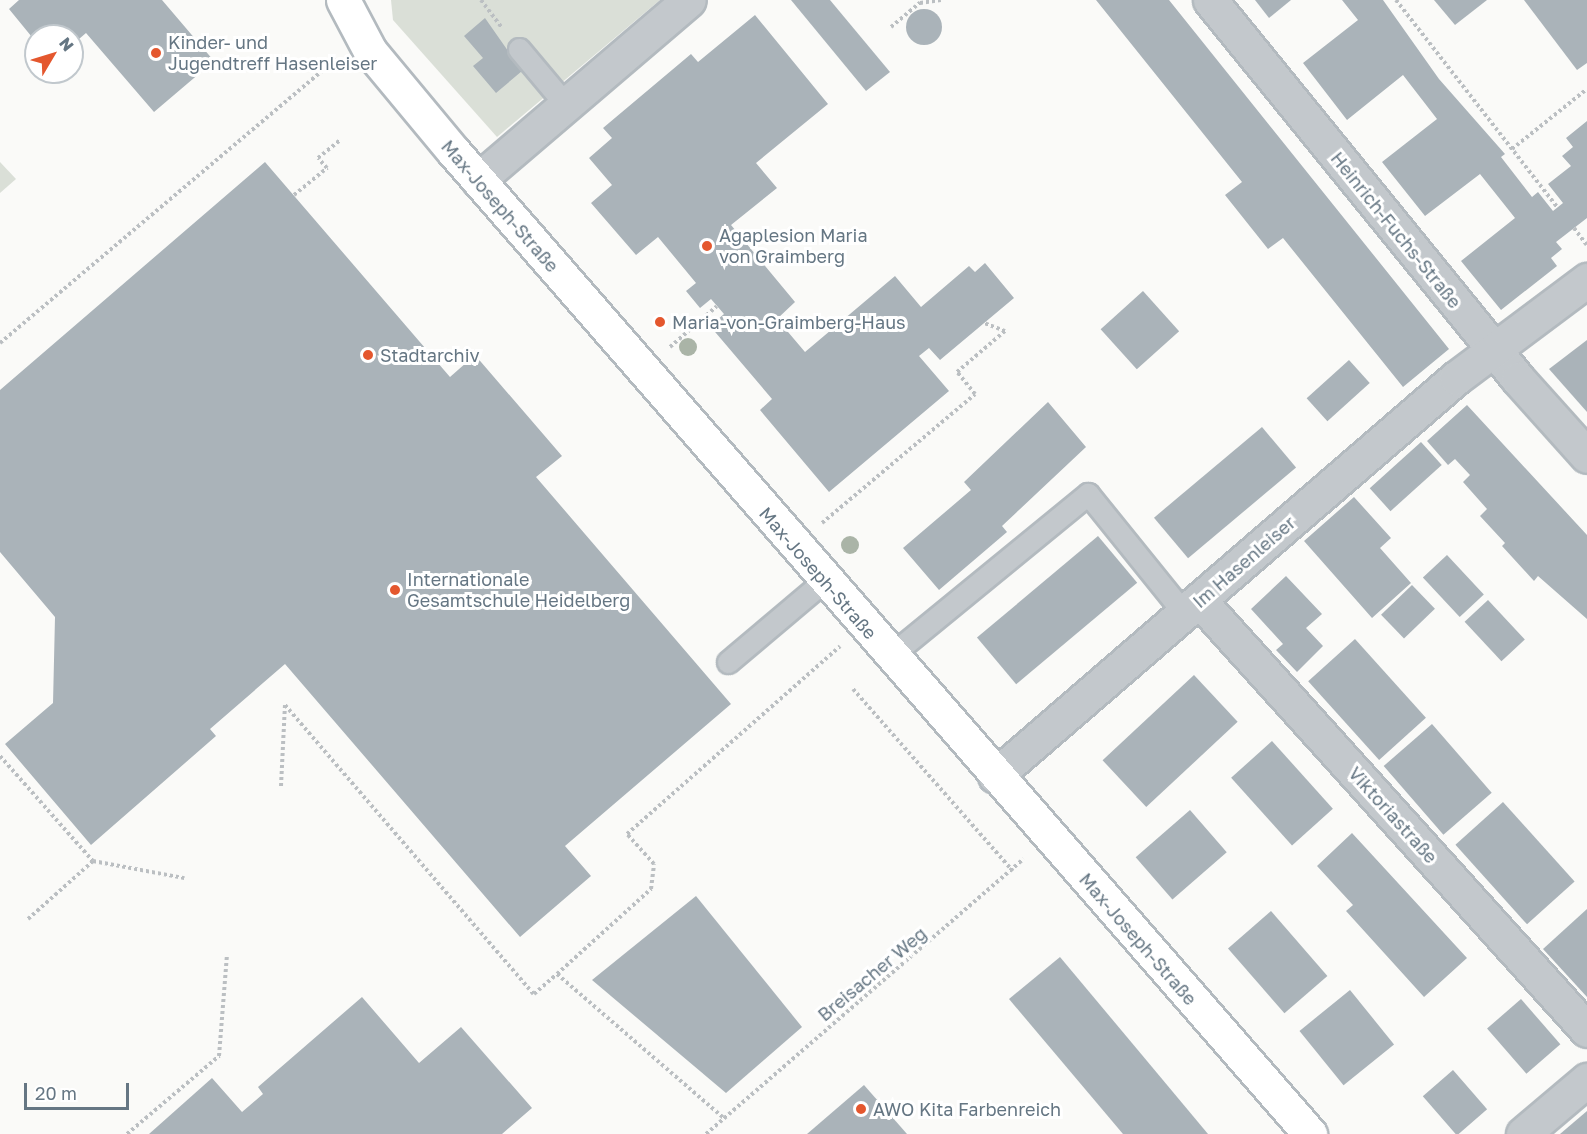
<!DOCTYPE html>
<html>
<head>
<meta charset="utf-8">
<style>
	body { margin:0 }
	#map { position:relative; width:1587px; height:1134px; overflow:hidden; background:#fafaf8; font-family:"Golos Text",sans-serif }
	div>[style] { position:absolute }
	.green>* { inset:0; background:#dadfd7 }
	.building>* { inset:0; background:#aab3b9; transform-origin:0 0 }
	.round { border-radius:50% }
	.path>* { height:4px; margin-top:-2px; transform-origin:0; background:repeating-linear-gradient(90deg,#bbbfc2 0 3px,transparent 0 6px) }
	.roads { filter:drop-shadow(2px 0 #b3babf) drop-shadow(-2px 0 #b3babf) drop-shadow(0 2px #b3babf) drop-shadow(0 -2px #b3babf) }
	.lane>* { height:21px; margin:-10.5px; padding:0 10.5px; transform-origin:10.5px; border-radius:10.5px; background:#c3c8cc }
	.street>* { height:33px; margin:-16.5px; padding:0 16.5px; transform-origin:16.5px; border-radius:16.5px; background:#c3c8cc }
	.secondary>* { height:33px; margin:-16.5px; padding:0 16.5px; transform-origin:16.5px; border-radius:16.5px; background:#fff }
	.trees>* { width:18px; height:18px; margin:-9px; border-radius:50%; background:#aab4a7 }
	.dots>* { width:16px; height:16px; translate:-50% -50%; box-sizing:border-box; border:3px solid #fff; border-radius:50% }
	span { translate:-50% -50%; white-space:nowrap; text-align:center; line-height:1.15; -webkit-text-stroke:6px #fff; paint-order:stroke }
	.poi-label { font-size:18px; color:#657683 }
	.left { translate:0 -50%; text-align:left }
	.street-label { font-size:18px; color:#657683 }
	.north { position:absolute; left:24px; top:24px; width:60px; height:60px; box-sizing:border-box; background:#fff; border:2px solid #c1c8cd; border-radius:50%; rotate:52deg; font-size:16px; font-weight:700; line-height:24px; text-align:center; color:#657683 }
	.north::after { content:''; display:block; margin:auto; width:21px; height:27px; background:#e4572e; clip-path:polygon(50% 0,100% 100%,50% 72%,0 100%) }
	.scale { position:absolute; left:24px; top:1083px; width:105px; height:27px; box-sizing:border-box; border:3px solid #657683; border-top:0; padding-left:8px; font-size:18px; line-height:21px; white-space:nowrap; color:#657683; -webkit-text-stroke:4px #fff; paint-order:stroke }
</style>
</head>
<body>
<div id="map">
	<div class="green">
		<div style="clip-path:polygon(391px 0,660px 0,497px 137px,393px 20px)"></div>
		<div style="clip-path:polygon(0 162px,16px 179px,0 193px)"></div>
	</div>
	<div class="building">
		<div style="clip-path:polygon(19px 0,162px 0,214px 61px,154px 112px,86px 33px,72px 45px,72px 36px,36px 36px,36px 42px,9px 9px)"></div>
		<div style="clip-path:polygon(791px 0,830px 0,890px 72px,866px 91px)"></div>
		<div style="clip-path:polygon(1096px 0,1169px 0,1449px 349px,1403px 387px,1283px 238px,1268px 249px,1225px 195px,1242px 182px)"></div>
		<div style="clip-path:polygon(1255px 0,1291px 0,1269px 18px)"></div>
		<div style="clip-path:polygon(1342px 0,1383px 0,1439px 79px,1505px 154px,1501px 157px,1532px 197px,1538px 192px,1553px 211px,1563px 203px,1548px 184px,1571px 166px,1562px 156px,1573px 147px,1566px 138px,1587px 121px,1587px 218px,1556px 242px,1562px 249px,1551px 258px,1557px 266px,1501px 310px,1461px 261px,1515px 218px,1480px 174px,1425px 216px,1382px 162px,1437px 119px,1403px 75px,1347px 120px,1303px 63px,1358px 20px)"></div>
		<div style="clip-path:polygon(1434px 0,1487px 0,1455px 25px)"></div>
		<div style="clip-path:polygon(1524px 0,1587px 0,1587px 63px,1577px 70px)"></div>
		<div class="round" style="left:906px;top:9px;width:36px;height:36px"></div>
		<div style="clip-path:polygon(755px 15px,828px 104px,756px 163px,777px 188px,731px 225px,795px 302px,777px 319px,805px 352px,895px 276px,921px 307px,969px 266px,975px 272px,985px 263px,1014px 298px,940px 360px,929px 348px,919px 356px,949px 391px,829px 492px,760px 410px,772px 399px,710px 326px,724px 314px,711px 299px,700px 308px,686px 291px,696px 283px,658px 237px,636px 255px,591px 203px,612px 185px,589px 158px,612px 138px,603px 128px,691px 54px,698px 62px)"></div>
		<div style="clip-path:polygon(485px 18px,522px 71px,496px 93px,473px 66px,483px 58px,464px 36px)"></div>
		<div style="clip-path:polygon(265px 162px,450px 377px,475px 355px,562px 456px,536px 477px,731px 704px,565px 846px,591px 876px,520px 937px,285px 664px,210px 729px,216px 736px,91px 845px,5px 744px,53px 703px,55px 617px,0 552px,0 390px)"></div>
		<div style="left:1143px;top:291px;width:54px;height:57px;rotate:48deg"></div>
		<div style="clip-path:polygon(1587px 340px,1587px 412px,1549px 369px)"></div>
		<div style="left:1349px;top:360px;width:31px;height:57px;rotate:48deg"></div>
		<div style="clip-path:polygon(1048px 402px,1086px 447px,1002px 526px,1007px 532px,939px 590px,903px 548px,971px 490px,964px 482px)"></div>
		<div style="clip-path:polygon(1467px 405px,1587px 535px,1587px 619px,1538px 576px,1534px 581px,1502px 546px,1505px 543px,1480px 516px,1487px 509px,1463px 482px,1470px 475px,1455px 459px,1448px 465px,1427px 441px)"></div>
		<div style="left:1262px;top:427px;width:53px;height:141px;rotate:50deg"></div>
		<div style="left:1421px;top:442px;width:31px;height:69px;rotate:48deg"></div>
		<div style="clip-path:polygon(1354px 497px,1391px 538px,1380px 548px,1411px 583px,1372px 618px,1304px 541px)"></div>
		<div style="left:1098px;top:536px;width:61px;height:158px;rotate:50deg"></div>
		<div style="left:1447px;top:555px;width:54px;height:33px;rotate:47deg"></div>
		<div style="clip-path:polygon(1286px 576px,1322px 614px,1306px 628px,1323px 646px,1297px 672px,1276px 650px,1283px 644px,1251px 609px)"></div>
		<div style="left:1412px;top:585px;width:33px;height:43px;rotate:46deg"></div>
		<div style="left:1488px;top:600px;width:54px;height:32px;rotate:47deg"></div>
		<div style="left:1355px;top:639px;width:106px;height:63px;rotate:48deg"></div>
		<div style="left:1194px;top:675px;width:64px;height:125px;rotate:47deg"></div>
		<div style="left:1432px;top:724px;width:91px;height:64px;rotate:49deg"></div>
		<div style="left:1272px;top:741px;width:91px;height:55px;rotate:48deg"></div>
		<div style="left:1503px;top:802px;width:107px;height:64px;rotate:48deg"></div>
		<div style="left:1190px;top:810px;width:56px;height:72px;rotate:49deg"></div>
		<div style="clip-path:polygon(1352px 833px,1467px 958px,1424px 997px,1346px 911px,1353px 905px,1317px 866px)"></div>
		<div style="clip-path:polygon(696px 896px,802px 1027px,726px 1093px,592px 980px)"></div>
		<div style="clip-path:polygon(1587px 909px,1587px 997px,1543px 949px)"></div>
		<div style="left:1271px;top:911px;width:86px;height:57px;rotate:49deg"></div>
		<div style="clip-path:polygon(1060px 957px,1137px 1049px,1208px 1134px,1123px 1134px,1009px 999px)"></div>
		<div style="left:1350px;top:990px;width:70px;height:65px;rotate:51deg"></div>
		<div style="clip-path:polygon(362px 997px,419px 1063px,461px 1027px,532px 1108px,502px 1134px,149px 1134px,212px 1078px,242px 1112px,263px 1094px,258px 1087px)"></div>
		<div style="left:1521px;top:999px;width:60px;height:45px;rotate:49deg"></div>
		<div style="left:1453px;top:1070px;width:52px;height:40px;rotate:49deg"></div>
		<div style="clip-path:polygon(864px 1085px,907px 1134px,807px 1134px)"></div>
		<div style="clip-path:polygon(1587px 1111px,1587px 1134px,1560px 1134px)"></div>
	</div>
	<div class="path">
		<div style="left:481px;top:0;width:34px;rotate:53deg"></div>
		<div style="left:1396px;top:0;width:262px;rotate:52.1deg"></div>
		<div style="left:891px;top:27px;width:38px;rotate:-40deg"></div>
		<div style="left:920px;top:3px;width:21px;rotate:-8deg"></div>
		<div style="left:1512px;top:149px;width:96px;rotate:-38.7deg"></div>
		<div style="left:294px;top:195px;width:43px;rotate:-39.3deg"></div>
		<div style="left:327px;top:168px;width:13px;rotate:-132deg"></div>
		<div style="left:318px;top:158px;width:28px;rotate:-39deg"></div>
		<div style="left:1574px;top:228px;width:21px;rotate:53deg"></div>
		<div style="left:0;top:343px;width:440px;rotate:-40.2deg"></div>
		<div style="left:670px;top:347px;width:62px;rotate:-41.1deg"></div>
		<div style="left:822px;top:523px;width:200px;rotate:-40.1deg"></div>
		<div style="left:975px;top:394px;width:28px;rotate:-129deg"></div>
		<div style="left:957px;top:372px;width:63px;rotate:-40.5deg"></div>
		<div style="left:1005px;top:331px;width:22px;rotate:-159deg"></div>
		<div style="left:853px;top:689px;width:242px;rotate:48.7deg"></div>
		<div style="left:285px;top:705px;width:381px;rotate:49.3deg"></div>
		<div style="left:534px;top:994px;width:30px;rotate:-41deg"></div>
		<div style="left:557px;top:974px;width:221px;rotate:40.8deg"></div>
		<div style="left:0;top:756px;width:140px;rotate:48.5deg"></div>
		<div style="left:281px;top:786px;width:81px;rotate:-87.2deg"></div>
		<div style="left:28px;top:919px;width:87px;rotate:-41.7deg"></div>
		<div style="left:93px;top:861px;width:93px;rotate:10.6deg"></div>
		<div style="left:557px;top:974px;width:127px;rotate:-42.1deg"></div>
		<div style="left:651px;top:889px;width:25px;rotate:-83deg"></div>
		<div style="left:654px;top:864px;width:40px;rotate:-132deg"></div>
		<div style="left:627px;top:834px;width:284px;rotate:-41.4deg"></div>
		<div style="left:127px;top:1134px;width:121px;rotate:-40.3deg"></div>
		<div style="left:219px;top:1056px;width:102px;rotate:-85.5deg"></div>
		<div style="left:706px;top:1134px;width:420px;rotate:-40.9deg"></div>
	</div>
	<div class="roads">
		<div class="lane">
			<div style="left:519px;top:49px;width:73px;rotate:50deg"></div>
			<div style="left:890px;top:656px;width:256px;rotate:-39.3deg"></div>
			<div style="left:1088px;top:494px;width:153px;rotate:51.1deg"></div>
			<div style="left:728px;top:662px;width:126px;rotate:-40.2deg"></div>
		</div>
		<div class="street">
			<div style="left:1210px;top:0;width:488px;rotate:50.9deg"></div>
			<div style="left:1518px;top:379px;width:103px;rotate:48.1deg"></div>
			<div style="left:478px;top:180px;width:277px;rotate:-40.5deg"></div>
			<div style="left:1199px;top:600px;width:579px;rotate:47.94deg"></div>
			<div style="left:995px;top:776px;width:609px;rotate:-40.81deg"></div>
			<div style="left:1456px;top:378px;width:164px;rotate:-36.8deg"></div>
			<div style="left:1523px;top:1134px;width:84px;rotate:-40.2deg"></div>
		</div>
		<div class="secondary">
			<div style="left:343px;top:0;width:58px;rotate:62.1deg"></div>
			<div style="left:370px;top:51px;width:131px;rotate:50.3deg"></div>
			<div style="left:454px;top:152px;width:1303px;rotate:48.92deg"></div>
		</div>
	</div>
	<div class="trees">
		<div style="left:688px;top:347px"></div>
		<div style="left:850px;top:545px"></div>
	</div>
	<div class="dots">
		<div style="left:156px;top:53px;background:#e4572e"></div>
		<div style="left:707px;top:246px;background:#e4572e"></div>
		<div style="left:660px;top:322px;background:#e4572e"></div>
		<div style="left:368px;top:355px;background:#e4572e"></div>
		<div style="left:395px;top:590px;background:#e4572e"></div>
		<div style="left:861px;top:1109px;background:#e4572e"></div>
	</div>
	<div class="poi-label">
		<span class="left" style="left:168px;top:53px">Kinder- und<br>Jugendtreff Hasenleiser</span>
		<span class="left" style="left:719px;top:246px">Agaplesion Maria<br>von Graimberg</span>
		<span class="left" style="left:672px;top:322px">Maria-von-Graimberg-Haus</span>
		<span class="left" style="left:380px;top:355px">Stadtarchiv</span>
		<span class="left" style="left:407px;top:590px">Internationale<br>Gesamtschule Heidelberg</span>
		<span class="left" style="left:873px;top:1109px">AWO Kita Farbenreich</span>
	</div>
	<div class="street-label">
		<span style="left:500px;top:206px;rotate:49deg">Max-Joseph-Straße</span>
		<span style="left:1396px;top:230px;rotate:51deg">Heinrich-Fuchs-Straße</span>
		<span style="left:1244px;top:562px;rotate:-41deg">Im Hasenleiser</span>
		<span style="left:818px;top:573px;rotate:49deg">Max-Joseph-Straße</span>
		<span style="left:1393px;top:815px;rotate:48deg">Viktoriastraße</span>
		<span style="left:1138px;top:939px;rotate:49deg">Max-Joseph-Straße</span>
		<span style="left:872px;top:974px;rotate:-40deg">Breisacher Weg</span>
	</div>
	<div class="north">N</div>
	<div class="scale">20 m</div>
</div>
</body>
</html>
